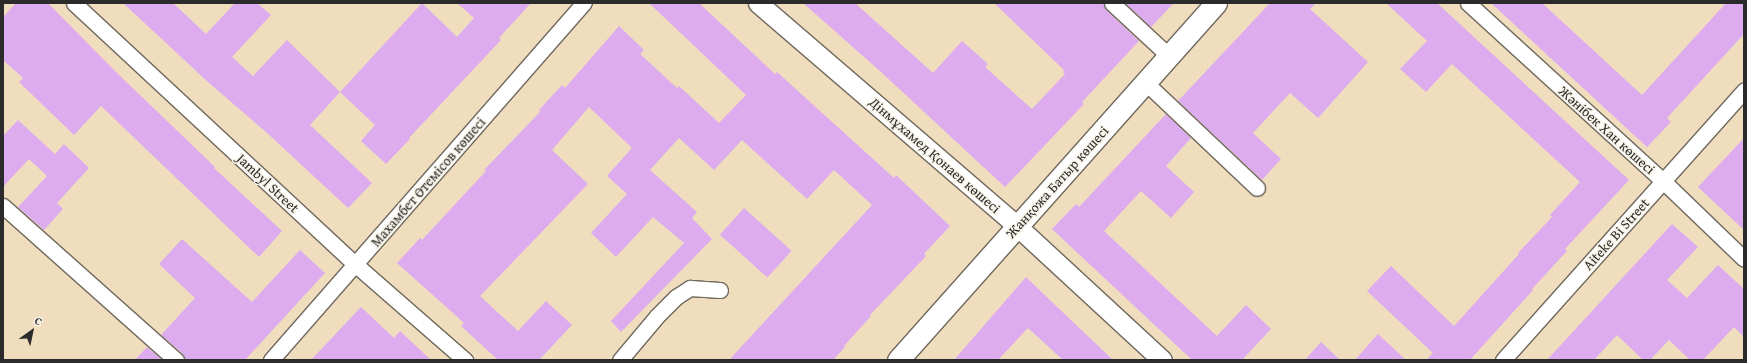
<!DOCTYPE html>
<html>
<head>
<meta charset="utf-8">
<style>
	body { margin:0 }
	#map { position:relative; width:1747px; height:363px; overflow:hidden; background:#f0ddbd; font-family:"Gentium Book Plus",serif }
	div>[style] { position:absolute }
	.building>* { inset:0; background:#ddacef; transform-origin:0 0 }
	.roads { filter:drop-shadow(1px 0 #70695e) drop-shadow(-1px 0 #70695e) drop-shadow(0 1px #70695e) drop-shadow(0 -1px #70695e) }
	.minor>* { height:15px; margin:-7.5px; padding:0 7.5px; transform-origin:7.5px; border-radius:7.5px; background:#fff }
	.tertiary>* { height:19px; margin:-9.5px; padding:0 9.5px; transform-origin:9.5px; border-radius:9.5px; background:#fff }
	.secondary>* { height:21px; margin:-10.5px; padding:0 10.5px; transform-origin:10.5px; border-radius:10.5px; background:#fff }
	span { translate:-50% -50%; white-space:nowrap; text-align:center; line-height:1.15; -webkit-text-stroke:3px #f7f3e8; paint-order:stroke }
	.street-label { font-size:14px; color:#2b2b2b }
	.frame { position:absolute; inset:0; border:4px solid #2b2b2b; pointer-events:none }
	.north { position:absolute; left:12px; top:311px; width:40px; height:40px; -webkit-text-stroke:3px #f7f3e8; paint-order:stroke; rotate:33deg; font-size:11px; font-weight:700; line-height:16px; text-align:center; color:#2b2b2b }
	.north::after { content:''; display:block; margin:auto; width:14px; height:18px; background:#2b2b2b; clip-path:polygon(50% 0,100% 100%,50% 72%,0 100%) }
</style>
</head>
<body>
<div id="map">
	<div class="building">
		<div style="clip-path:polygon(16px 3px,48px 3px,116px 72px,215px 167px,214px 168px,282px 231px,259px 257px,101px 106px,74px 135px,19px 82px,23px 78px,3px 60px,3px 17px)"></div>
		<div style="clip-path:polygon(123px 3px,173px 3px,206px 34px,235px 3px,257px 3px,271px 15px,232px 57px,253px 76px,287px 40px,340px 92px,310px 125px,372px 183px,348px 208px,266px 132px,208px 82px)"></div>
		<div style="clip-path:polygon(422px 3px,457px 37px,474px 18px,457px 3px,531px 3px,499px 38px,501px 40px,409px 138px,410px 139px,386px 164px,361px 141px,375px 125px,340px 92px)"></div>
		<div style="clip-path:polygon(649px 3px,699px 3px,775px 74px,777px 72px,894px 178px,896px 175px,950px 226px,924px 254px,926px 256px,870px 315px,871px 316px,844px 346px,845px 347px,833px 360px,729px 360px,872px 205px,834px 170px,807px 199px,742px 140px,714px 170px,679px 138px,650px 170px,697px 212px,692px 218px,712px 239px,621px 332px,611px 321px,684px 243px,653px 217px,616px 257px,591px 233px,627px 194px,607px 176px,632px 148px,589px 107px,552px 150px,588px 184px,480px 296px,518px 331px,546px 301px,572px 325px,539px 360px,498px 360px,461px 326px,464px 323px,397px 263px,420px 238px,422px 240px,459px 200px,486px 171px,484px 170px,540px 112px,539px 110px,562px 85px,565px 88px,619px 26px,644px 50px,640px 54px,677px 88px,679px 86px,719px 123px,746px 95px)"></div>
		<div style="clip-path:polygon(803px 3px,855px 3px,933px 73px,962px 41px,988px 64px,985px 67px,1032px 109px,1065px 74px,1063px 72px,1064px 70px,994px 3px,1103px 3px,1106px 10px,1139px 41px,1082px 102px,1084px 104px,1005px 187px,881px 72px)"></div>
		<div style="clip-path:polygon(1125px 3px,1174px 3px,1151px 27px)"></div>
		<div style="clip-path:polygon(1270px 3px,1316px 3px,1310px 9px,1368px 62px,1318px 118px,1290px 93px,1253px 133px,1281px 159px,1262px 180px,1178px 101px)"></div>
		<div style="clip-path:polygon(1386px 3px,1437px 3px,1629px 180px,1565px 249px,1567px 251px,1532px 289px,1533px 290px,1470px 360px,1426px 360px,1433px 353px,1367px 291px,1391px 266px,1454px 326px,1519px 254px,1518px 253px,1552px 217px,1550px 215px,1580px 182px,1452px 64px,1426px 92px,1400px 69px,1427px 41px)"></div>
		<div style="clip-path:polygon(1491px 3px,1542px 3px,1642px 95px,1726px 3px,1744px 3px,1744px 34px,1667px 118px,1671px 122px,1647px 147px)"></div>
		<div style="clip-path:polygon(1166px 114px,1191px 138px,1166px 166px,1194px 192px,1171px 218px,1141px 191px,1104px 231px,1217px 336px,1246px 305px,1271px 329px,1242px 360px,1192px 360px,1052px 229px,1076px 204px,1079px 207px)"></div>
		<div style="clip-path:polygon(18px 120px,55px 154px,64px 144px,89px 168px,57px 203px,63px 209px,44px 230px,18px 207px,47px 176px,29px 159px,3px 187px,3px 136px)"></div>
		<div style="clip-path:polygon(1744px 138px,1744px 230px,1698px 187px)"></div>
		<div style="left:744px;top:208px;width:64px;height:36px;rotate:42deg"></div>
		<div style="clip-path:polygon(1672px 224px,1698px 247px,1667px 280px,1687px 298px,1718px 265px,1744px 289px,1744px 337px,1734px 327px,1703px 360px,1690px 360px,1669px 340px,1650px 360px,1643px 360px,1617px 335px,1594px 360px,1547px 360px)"></div>
		<div style="clip-path:polygon(182px 239px,252px 302px,300px 250px,325px 273px,245px 360px,185px 360px,182px 353px,161px 335px,195px 298px,159px 264px)"></div>
		<div style="clip-path:polygon(1026px 277px,1051px 301px,1113px 360px,1063px 360px,1028px 328px,998px 360px,954px 360px)"></div>
		<div style="clip-path:polygon(361px 307px,394px 338px,400px 331px,431px 360px,311px 360px)"></div>
		<div style="clip-path:polygon(1378px 334px,1406px 360px,1355px 360px)"></div>
		<div style="clip-path:polygon(1321px 342px,1340px 360px,1305px 360px)"></div>
		<div style="clip-path:polygon(147px 347px,162px 360px,135px 360px)"></div>
	</div>
	<div class="roads">
		<div class="minor">
			<div style="left:74px;top:3px;width:385px;rotate:42.9deg"></div>
			<div style="left:356px;top:265px;width:145px;rotate:41.1deg"></div>
			<div style="left:1112px;top:3px;width:78px;rotate:42.9deg"></div>
			<div style="left:1468px;top:3px;width:264px;rotate:42.4deg"></div>
			<div style="left:1663px;top:181px;width:112px;rotate:43.9deg"></div>
			<div style="left:1145px;top:82px;width:154px;rotate:43.4deg"></div>
			<div style="left:3px;top:206px;width:232px;rotate:41.7deg"></div>
			<div style="left:271px;top:360px;width:475px;rotate:-48.8deg"></div>
			<div style="left:620px;top:360px;width:57px;rotate:-49.9deg"></div>
			<div style="left:657px;top:316px;width:27px;rotate:-45deg"></div>
			<div style="left:676px;top:297px;width:17px;rotate:-33deg"></div>
			<div style="left:690px;top:288px;width:30px;rotate:4deg"></div>
			<div style="left:1503px;top:360px;width:362px;rotate:-48.2deg"></div>
		</div>
		<div class="tertiary">
			<div style="left:758px;top:3px;width:343px;rotate:40.7deg"></div>
			<div style="left:1018px;top:227px;width:196px;rotate:42.7deg"></div>
		</div>
		<div class="secondary">
			<div style="left:898px;top:360px;width:478px;rotate:-48.3deg"></div>
		</div>
	</div>
	<div class="street-label">
		<span style="left:1607px;top:130px;rotate:42deg">Жәнібек Хан көшесі</span>
		<span style="left:935px;top:155px;rotate:41deg">Дінмұхамед Қонаев көшесі</span>
		<span style="left:428px;top:182px;rotate:-49deg">Махамбет Өтемісов көшесі</span>
		<span style="left:1057px;top:182px;rotate:-48deg">Жанқожа Батыр көшесі</span>
		<span style="left:268px;top:183px;rotate:43deg">Jambyl Street</span>
		<span style="left:1616px;top:234px;rotate:-48deg">Aiteke Bi Street</span>
	</div>
	<div class="frame"></div>
	<div class="north">С</div>
</div>
</body>
</html>
